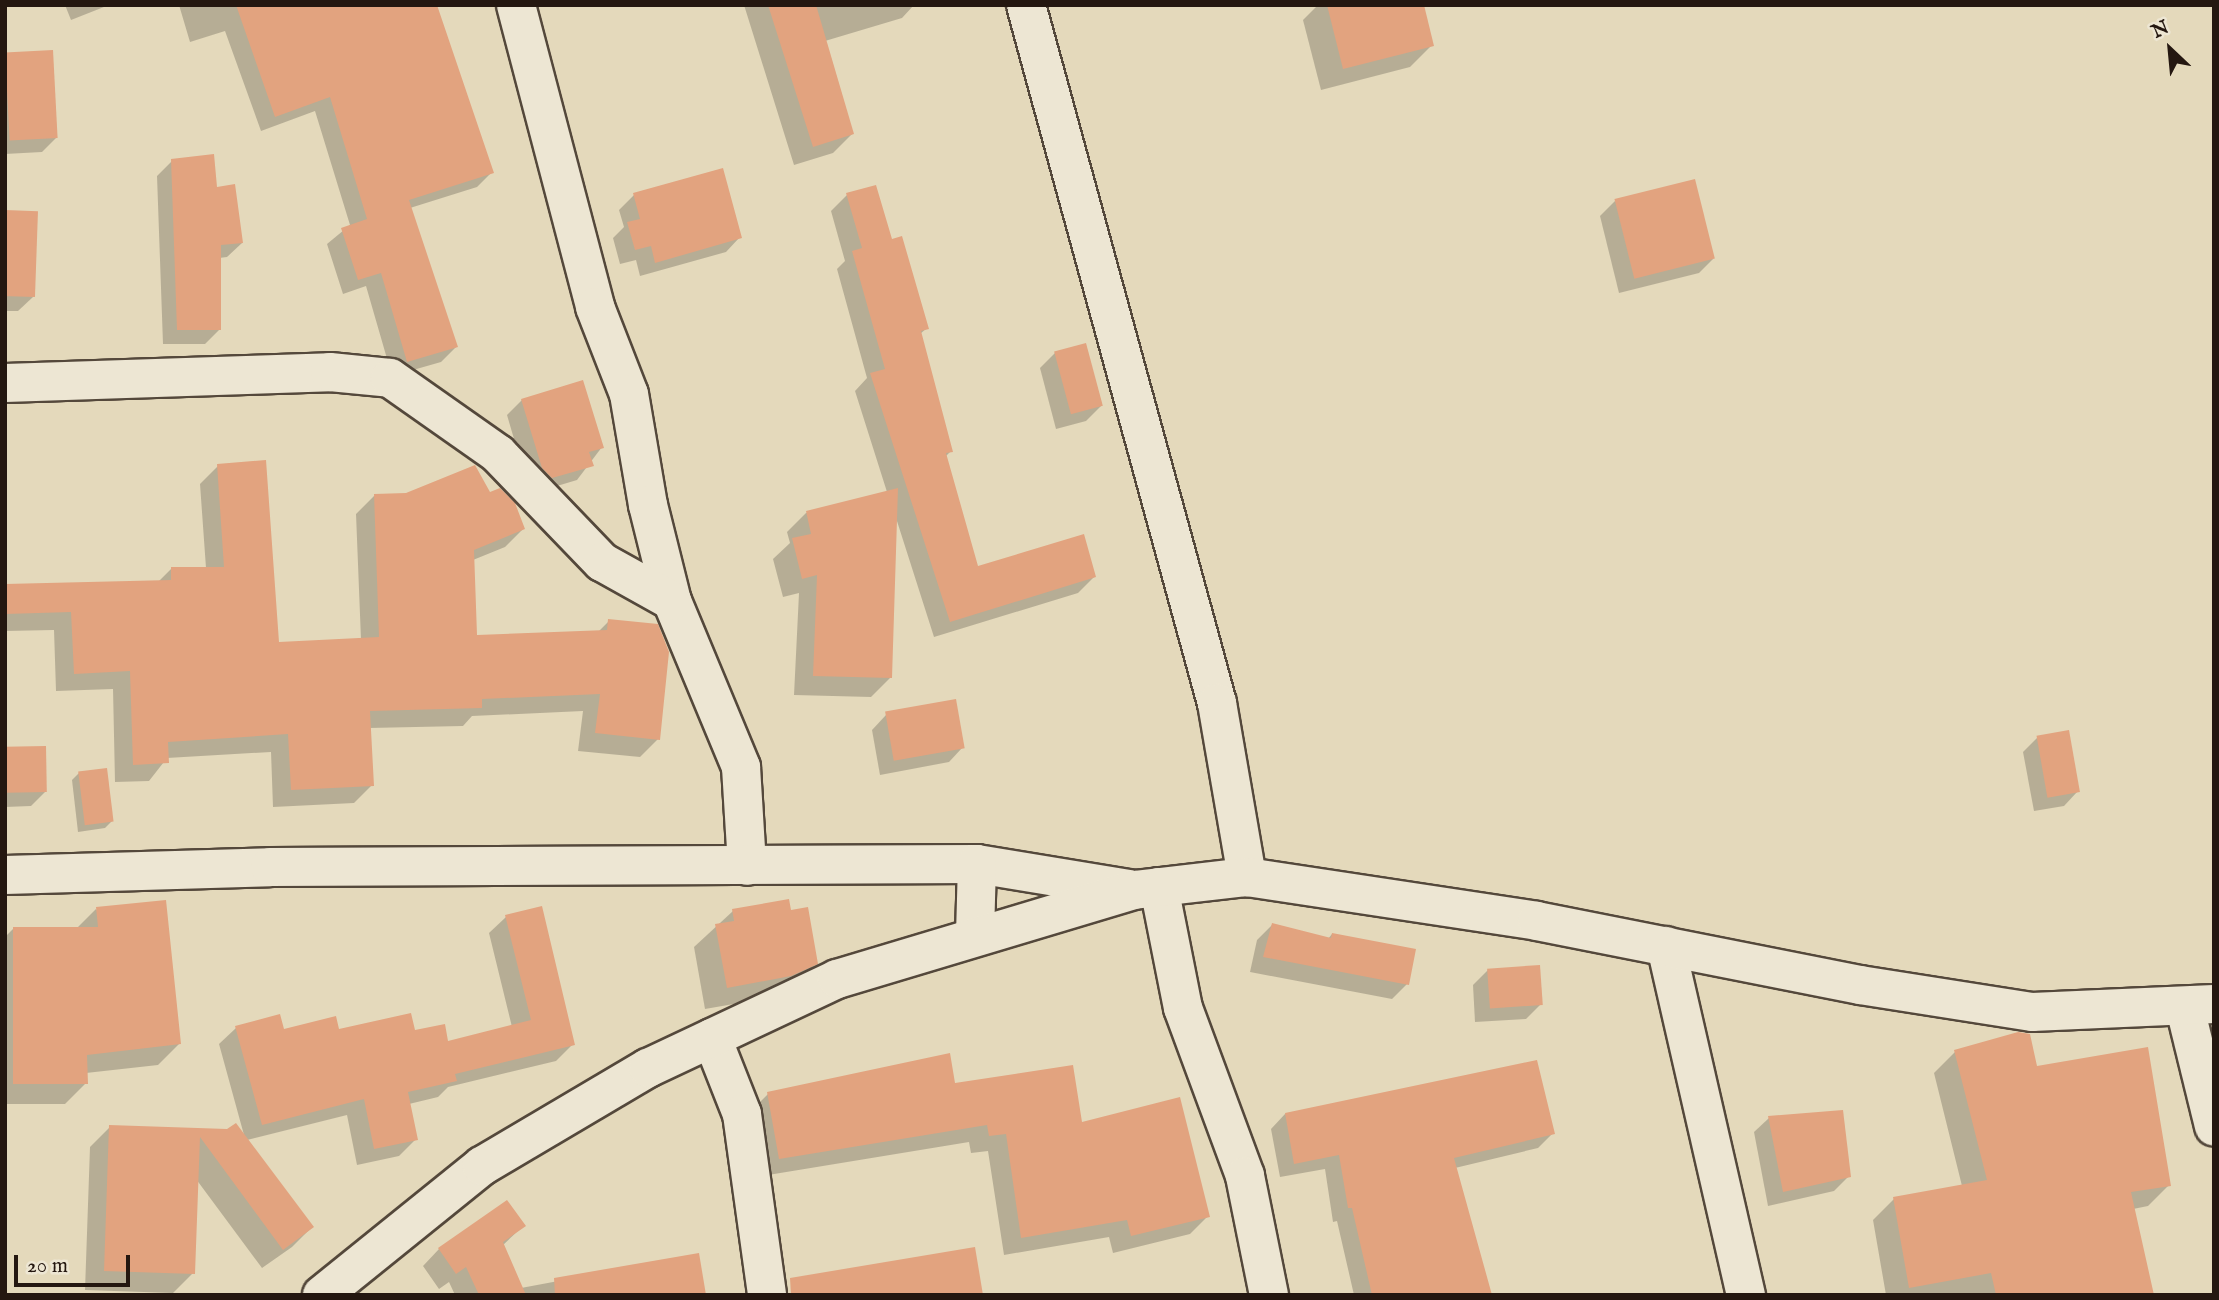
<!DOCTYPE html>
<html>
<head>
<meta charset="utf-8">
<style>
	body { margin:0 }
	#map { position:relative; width:2219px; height:1300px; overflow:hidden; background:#e4d9bb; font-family:"IM FELL English",serif }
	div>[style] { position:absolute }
	.shadow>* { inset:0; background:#0003 }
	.building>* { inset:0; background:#e2a37f; transform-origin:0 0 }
	.roads { filter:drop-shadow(2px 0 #54483b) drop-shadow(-2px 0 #54483b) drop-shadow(0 2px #54483b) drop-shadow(0 -2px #54483b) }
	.minor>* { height:38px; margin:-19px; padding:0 19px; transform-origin:19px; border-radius:19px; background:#ede6d3 }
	span { translate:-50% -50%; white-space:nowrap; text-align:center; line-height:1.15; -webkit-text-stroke:6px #ede6d3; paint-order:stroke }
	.frame { position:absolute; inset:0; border:7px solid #241710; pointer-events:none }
	.north { position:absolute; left:2135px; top:14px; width:70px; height:70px; -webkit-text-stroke:5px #ede6d3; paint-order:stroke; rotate:334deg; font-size:19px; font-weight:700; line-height:28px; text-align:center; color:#241710 }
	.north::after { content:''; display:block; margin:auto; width:24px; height:32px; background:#241710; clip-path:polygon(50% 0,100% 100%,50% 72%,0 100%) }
	.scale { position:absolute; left:14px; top:1255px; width:116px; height:32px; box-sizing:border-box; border:4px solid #241710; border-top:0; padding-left:9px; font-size:21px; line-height:24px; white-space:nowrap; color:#241710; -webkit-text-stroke:5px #ede6d3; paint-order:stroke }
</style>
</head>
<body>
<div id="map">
	<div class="shadow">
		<div style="clip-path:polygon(65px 5px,109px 5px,71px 20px)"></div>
		<div style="clip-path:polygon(179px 5px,436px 5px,492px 172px,477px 187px,410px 208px,456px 347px,441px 362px,392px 376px,366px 286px,343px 294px,327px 244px,350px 225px,315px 111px,261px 131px,225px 31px,190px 42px)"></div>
		<div style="clip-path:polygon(744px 5px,914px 5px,902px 18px,825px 41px,852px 134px,833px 153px,794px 165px)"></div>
		<div style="clip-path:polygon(1318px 5px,1422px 5px,1432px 45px,1410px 67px,1321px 90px,1303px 20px)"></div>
		<div style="clip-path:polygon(5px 55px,57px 137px,42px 152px,5px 154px)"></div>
		<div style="clip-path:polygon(172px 161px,215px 189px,242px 243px,227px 257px,219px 258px,220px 329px,205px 344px,163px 344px,157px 176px)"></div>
		<div style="clip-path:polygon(634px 195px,740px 237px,726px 252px,640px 276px,636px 260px,620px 264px,613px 238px,624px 227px,619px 210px)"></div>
		<div style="clip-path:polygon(847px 195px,891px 242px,927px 328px,920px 334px,951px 451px,945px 457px,977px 568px,1094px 577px,1078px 593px,934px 637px,896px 518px,890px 678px,871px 697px,794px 695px,799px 593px,783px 597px,773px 559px,790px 543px,787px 532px,806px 513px,887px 492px,855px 391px,867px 378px,837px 269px,845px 261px,831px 211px)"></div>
		<div style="clip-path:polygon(1615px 201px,1713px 259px,1699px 273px,1619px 293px,1600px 216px)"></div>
		<div style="clip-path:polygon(5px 212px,33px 297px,18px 311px,5px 311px)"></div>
		<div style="clip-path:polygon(1055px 353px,1101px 406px,1086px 421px,1056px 429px,1040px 368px)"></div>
		<div style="clip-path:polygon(522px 400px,602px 447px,577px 480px,537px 492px,527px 483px,507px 415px)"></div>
		<div style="clip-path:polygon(218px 466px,277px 644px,361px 640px,356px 514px,374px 496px,489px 494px,523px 529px,505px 547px,473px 560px,475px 637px,598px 632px,609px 621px,658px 739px,640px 757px,578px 751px,583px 711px,472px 716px,463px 726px,369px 728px,372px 785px,354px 803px,273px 807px,271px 752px,167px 758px,149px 781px,115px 782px,113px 689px,56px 691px,54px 630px,5px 631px,5px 585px,158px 582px,172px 568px,206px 568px,200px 484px)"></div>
		<div style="clip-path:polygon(886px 715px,963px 747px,949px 762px,880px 775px,872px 730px)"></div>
		<div style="clip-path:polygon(2038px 737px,2078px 791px,2064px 806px,2034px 811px,2023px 752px)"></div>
		<div style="clip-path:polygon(5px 749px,46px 791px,31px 806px,5px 807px)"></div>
		<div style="clip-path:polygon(79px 773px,112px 821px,105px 828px,78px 832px,72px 780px)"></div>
		<div style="clip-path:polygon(96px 909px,179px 1044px,158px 1065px,86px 1073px,86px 1083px,65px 1104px,5px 1104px,5px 937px,13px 929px,76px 929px)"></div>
		<div style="clip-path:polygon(733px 911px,789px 912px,816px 963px,794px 985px,768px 998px,705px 1009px,694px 947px)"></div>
		<div style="clip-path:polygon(506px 917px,573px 1044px,556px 1061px,448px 1087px,438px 1097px,409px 1104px,416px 1139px,399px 1156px,357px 1165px,347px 1115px,247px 1140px,312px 1227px,292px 1247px,262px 1268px,196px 1179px,193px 1273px,173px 1293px,85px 1290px,90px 1147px,110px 1127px,244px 1135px,219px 1044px,236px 1028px,414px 1032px,447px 1043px,512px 1027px,489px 933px)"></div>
		<div style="clip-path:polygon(1272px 925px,1328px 939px,1332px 934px,1407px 984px,1392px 999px,1250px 972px,1257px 940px)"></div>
		<div style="clip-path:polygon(1488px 970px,1541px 1004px,1526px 1019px,1475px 1022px,1473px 985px)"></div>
		<div style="clip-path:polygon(1955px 1052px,2036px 1068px,2169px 1185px,2148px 1206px,2133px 1209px,2149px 1295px,1886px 1295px,1873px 1220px,1894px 1199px,1962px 1186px,1934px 1073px)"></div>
		<div style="clip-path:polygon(954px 1085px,1080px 1124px,1208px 1216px,1190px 1234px,1113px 1253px,1109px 1237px,1004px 1255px,988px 1151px,971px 1153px,969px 1142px,762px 1176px,750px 1112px,768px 1094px)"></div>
		<div style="clip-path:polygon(1285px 1114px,1553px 1133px,1538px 1148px,1455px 1168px,1490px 1295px,1354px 1295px,1337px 1221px,1333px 1222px,1325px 1169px,1280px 1177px,1271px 1129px)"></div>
		<div style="clip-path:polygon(1769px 1118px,1849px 1176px,1834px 1191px,1768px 1206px,1754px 1132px)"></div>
		<div style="clip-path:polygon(523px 1226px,502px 1246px,521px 1288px,697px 1255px,704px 1295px,455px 1295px,449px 1282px,439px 1289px,423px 1266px,439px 1249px)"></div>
	</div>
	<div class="building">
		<div style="clip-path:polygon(236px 5px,437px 5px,494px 173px,409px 200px,458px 347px,407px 362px,381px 273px,358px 280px,341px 228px,367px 219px,330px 97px,275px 117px)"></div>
		<div style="clip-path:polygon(768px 5px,816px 5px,854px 134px,813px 147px)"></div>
		<div style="clip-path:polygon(1327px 5px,1424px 5px,1434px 46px,1343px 69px)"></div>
		<div style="left:53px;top:50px;width:88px;height:48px;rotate:87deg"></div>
		<div style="clip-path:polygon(214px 154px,217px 187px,235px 184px,243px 243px,221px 245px,221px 330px,177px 330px,171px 159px)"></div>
		<div style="clip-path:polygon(723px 168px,742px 238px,655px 263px,651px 246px,635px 250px,627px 222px,640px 219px,633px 193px)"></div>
		<div style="left:1695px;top:179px;width:82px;height:83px;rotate:76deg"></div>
		<div style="clip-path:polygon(876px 185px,892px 239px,902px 236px,929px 329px,921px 331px,953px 452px,946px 453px,978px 566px,1084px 534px,1096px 577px,950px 622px,870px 373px,885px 369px,852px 251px,862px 248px,846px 193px)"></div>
		<div style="left:5px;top:210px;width:33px;height:86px;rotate:2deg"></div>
		<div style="left:1086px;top:343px;width:65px;height:33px;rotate:75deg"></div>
		<div style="clip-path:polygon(583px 380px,604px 448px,589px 452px,594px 466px,552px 478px,542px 468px,521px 399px)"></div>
		<div style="clip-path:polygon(266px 460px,279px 642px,379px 637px,374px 494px,406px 493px,475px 465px,490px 492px,500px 488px,515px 503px,525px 529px,474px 550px,477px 635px,607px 630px,608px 619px,658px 624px,669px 652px,660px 740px,595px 733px,600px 694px,482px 699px,482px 708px,370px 711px,374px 786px,291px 790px,288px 734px,168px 742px,169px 763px,133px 765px,130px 671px,74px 674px,71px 612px,5px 614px,5px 584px,171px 580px,171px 567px,224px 567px,217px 464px)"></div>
		<div style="clip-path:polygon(898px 488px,892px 678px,813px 676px,817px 575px,802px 579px,792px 538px,811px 534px,806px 511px)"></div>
		<div style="left:956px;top:699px;width:50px;height:72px;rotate:80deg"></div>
		<div style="left:2069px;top:730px;width:63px;height:33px;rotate:80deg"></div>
		<div style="left:46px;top:746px;width:46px;height:41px;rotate:89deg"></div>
		<div style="left:107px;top:768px;width:54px;height:29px;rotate:83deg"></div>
		<div style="clip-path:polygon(789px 899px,791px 910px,808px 907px,818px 964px,791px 976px,727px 988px,715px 924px,734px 921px,732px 909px)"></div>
		<div style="clip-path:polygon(166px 900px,181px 1044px,87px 1055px,88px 1084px,13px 1084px,13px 927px,98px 927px,96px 907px)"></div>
		<div style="clip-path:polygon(542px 906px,575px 1045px,455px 1074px,457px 1081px,408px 1092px,418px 1140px,374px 1149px,364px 1099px,262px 1125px,235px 1026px,280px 1014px,284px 1029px,336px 1016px,339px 1029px,411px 1013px,415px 1030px,445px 1024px,448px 1041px,531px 1020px,505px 915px)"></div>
		<div style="clip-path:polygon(1272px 923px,1331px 938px,1332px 933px,1416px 949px,1409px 985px,1263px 957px)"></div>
		<div style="left:1540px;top:965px;width:40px;height:53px;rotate:86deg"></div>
		<div style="clip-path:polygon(2018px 1032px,2030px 1034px,2037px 1066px,2148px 1047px,2171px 1186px,2131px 1192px,2154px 1295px,1996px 1295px,1991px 1273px,1909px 1288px,1893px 1197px,1987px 1180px,1954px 1050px)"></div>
		<div style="clip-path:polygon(950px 1053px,955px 1083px,1073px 1065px,1082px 1122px,1180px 1097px,1210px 1217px,1131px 1236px,1127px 1220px,1021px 1238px,1006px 1134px,989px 1136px,987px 1125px,779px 1159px,767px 1092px)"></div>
		<div style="clip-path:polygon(1537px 1060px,1555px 1134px,1454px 1158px,1492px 1295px,1372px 1295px,1352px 1208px,1348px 1208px,1339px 1155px,1294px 1164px,1285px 1113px)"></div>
		<div style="clip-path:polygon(1843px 1110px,1851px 1177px,1783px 1192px,1768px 1116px)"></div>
		<div style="clip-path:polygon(236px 1123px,314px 1227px,283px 1250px,200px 1137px,195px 1274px,104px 1271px,109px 1125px,227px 1129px)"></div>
		<div style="clip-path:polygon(507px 1200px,526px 1226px,503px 1242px,526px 1295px,479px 1295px,466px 1267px,456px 1274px,438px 1248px)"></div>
		<div style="clip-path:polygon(975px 1247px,983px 1295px,791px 1295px,790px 1278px)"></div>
		<div style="clip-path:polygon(699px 1253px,706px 1295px,555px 1295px,554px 1278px)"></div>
	</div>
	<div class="roads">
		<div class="minor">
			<div style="left:516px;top:5px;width:312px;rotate:75.3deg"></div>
			<div style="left:595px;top:307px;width:93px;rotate:68.7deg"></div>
			<div style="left:629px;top:394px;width:113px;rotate:80.3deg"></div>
			<div style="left:648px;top:505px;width:99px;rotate:76deg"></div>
			<div style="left:672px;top:601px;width:180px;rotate:67.4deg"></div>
			<div style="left:741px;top:767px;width:99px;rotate:86.5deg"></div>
			<div style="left:1026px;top:5px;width:724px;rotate:74.7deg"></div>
			<div style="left:1217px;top:703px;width:177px;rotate:80.2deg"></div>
			<div style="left:5px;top:383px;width:325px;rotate:-1.9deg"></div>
			<div style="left:330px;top:372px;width:60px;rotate:5.7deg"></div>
			<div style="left:390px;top:378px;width:132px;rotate:35.1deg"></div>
			<div style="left:498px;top:454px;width:150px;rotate:46.1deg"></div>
			<div style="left:602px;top:562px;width:80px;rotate:29.1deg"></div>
			<div style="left:5px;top:875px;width:265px;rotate:-1.7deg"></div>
			<div style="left:270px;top:867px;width:707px;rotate:-0.24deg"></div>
			<div style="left:977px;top:864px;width:154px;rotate:9.3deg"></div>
			<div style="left:1159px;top:887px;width:123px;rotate:78.8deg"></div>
			<div style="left:1183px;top:1008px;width:179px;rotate:69.7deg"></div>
			<div style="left:1245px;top:1176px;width:121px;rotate:78.6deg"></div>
			<div style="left:975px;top:935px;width:71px;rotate:-88.4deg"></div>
			<div style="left:1666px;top:946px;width:358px;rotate:77.1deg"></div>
			<div style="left:2185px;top:1008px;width:122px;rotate:76.2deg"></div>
			<div style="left:712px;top:1038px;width:82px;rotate:68.5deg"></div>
			<div style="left:742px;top:1114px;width:183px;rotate:82.1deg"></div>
			<div style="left:322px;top:1295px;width:206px;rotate:-38.9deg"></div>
			<div style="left:482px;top:1166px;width:193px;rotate:-30.6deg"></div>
			<div style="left:648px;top:1068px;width:209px;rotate:-25.2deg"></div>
			<div style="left:837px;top:979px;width:310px;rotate:-16.7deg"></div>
			<div style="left:1134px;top:890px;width:114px;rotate:-6.6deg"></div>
			<div style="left:1247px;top:877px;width:293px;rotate:8.6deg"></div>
			<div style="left:1537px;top:921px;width:329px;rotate:11.2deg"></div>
			<div style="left:1860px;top:985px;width:174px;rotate:8.9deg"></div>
			<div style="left:2032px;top:1012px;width:182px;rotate:-2.5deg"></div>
		</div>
	</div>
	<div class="frame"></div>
	<div class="north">N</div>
	<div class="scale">20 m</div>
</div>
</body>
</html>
